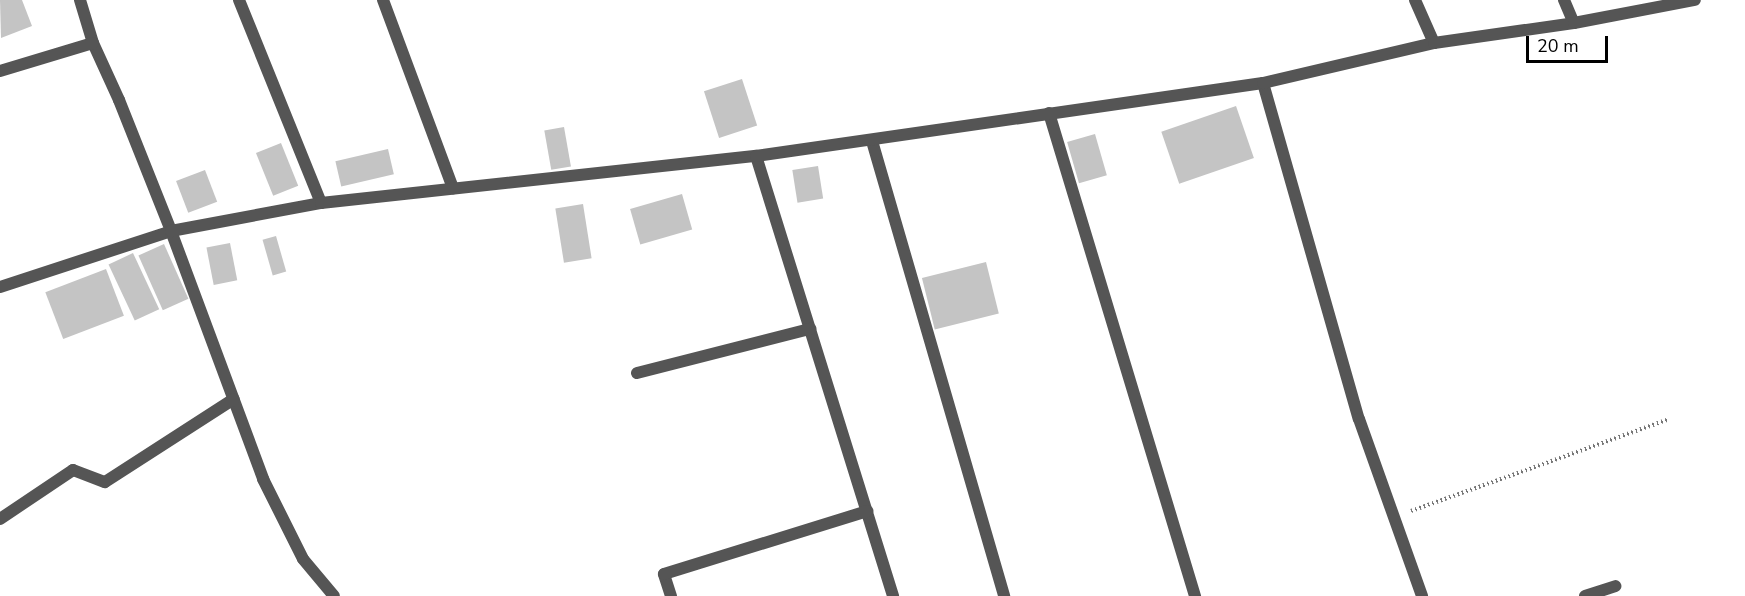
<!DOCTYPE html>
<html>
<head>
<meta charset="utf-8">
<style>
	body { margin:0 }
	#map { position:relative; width:1745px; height:596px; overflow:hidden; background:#fff; font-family:"Nunito Sans",sans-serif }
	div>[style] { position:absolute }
	.building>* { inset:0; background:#c4c4c4; transform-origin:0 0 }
	.path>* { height:4px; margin-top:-2px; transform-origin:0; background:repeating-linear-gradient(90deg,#777 0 1.5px,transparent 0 4.5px) }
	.minor>* { height:12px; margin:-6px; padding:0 6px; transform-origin:6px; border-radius:6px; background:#555 }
	.tertiary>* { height:12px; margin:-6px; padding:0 6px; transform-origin:6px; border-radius:6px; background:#555 }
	span { translate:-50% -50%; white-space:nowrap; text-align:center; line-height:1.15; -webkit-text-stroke:4.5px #fff; paint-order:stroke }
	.scale { position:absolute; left:1526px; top:36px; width:82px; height:27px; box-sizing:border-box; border:3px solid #000; border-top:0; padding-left:8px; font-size:18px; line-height:21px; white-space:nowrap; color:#000; -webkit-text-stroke:4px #fff; paint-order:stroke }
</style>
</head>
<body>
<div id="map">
	<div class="building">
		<div style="clip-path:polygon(0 0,22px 0,32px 26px,1px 38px)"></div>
		<div style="left:742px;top:79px;width:49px;height:40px;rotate:72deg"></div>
		<div style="left:1236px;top:106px;width:55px;height:79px;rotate:71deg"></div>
		<div style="left:564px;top:127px;width:40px;height:20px;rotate:80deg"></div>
		<div style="left:1095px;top:134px;width:43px;height:29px;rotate:74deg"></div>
		<div style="left:281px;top:143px;width:46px;height:27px;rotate:68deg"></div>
		<div style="left:388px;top:149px;width:26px;height:54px;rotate:77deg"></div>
		<div style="left:818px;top:166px;width:33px;height:26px;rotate:81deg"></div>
		<div style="left:205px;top:170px;width:34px;height:31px;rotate:69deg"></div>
		<div style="left:682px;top:194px;width:37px;height:54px;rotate:74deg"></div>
		<div style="left:583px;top:204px;width:55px;height:28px;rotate:81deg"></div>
		<div style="left:276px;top:236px;width:37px;height:14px;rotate:74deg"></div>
		<div style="left:230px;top:243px;width:38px;height:24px;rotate:79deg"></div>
		<div style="left:164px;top:244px;width:60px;height:28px;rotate:66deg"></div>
		<div style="left:133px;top:253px;width:62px;height:27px;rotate:65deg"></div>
		<div style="left:986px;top:262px;width:53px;height:66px;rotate:76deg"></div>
		<div style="left:106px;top:269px;width:50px;height:65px;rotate:69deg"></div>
	</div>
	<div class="path">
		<div style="left:1411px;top:511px;width:272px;rotate:-19.6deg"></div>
	</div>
	<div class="minor">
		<div style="left:80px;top:0;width:45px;rotate:73.2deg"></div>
		<div style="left:93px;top:43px;width:63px;rotate:65.5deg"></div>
		<div style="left:119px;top:100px;width:141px;rotate:68.3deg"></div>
		<div style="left:171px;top:231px;width:265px;rotate:69.6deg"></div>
		<div style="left:263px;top:479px;width:89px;rotate:63.4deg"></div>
		<div style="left:303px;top:559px;width:48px;rotate:50deg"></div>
		<div style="left:239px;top:0;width:219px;rotate:68deg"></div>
		<div style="left:383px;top:0;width:201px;rotate:69.6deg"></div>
		<div style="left:1415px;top:0;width:47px;rotate:66.2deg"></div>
		<div style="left:1564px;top:0;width:25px;rotate:67deg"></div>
		<div style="left:0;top:71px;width:97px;rotate:-16.8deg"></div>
		<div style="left:1263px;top:83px;width:349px;rotate:74.1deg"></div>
		<div style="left:1359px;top:419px;width:188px;rotate:70.4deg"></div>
		<div style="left:1049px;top:113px;width:505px;rotate:73.18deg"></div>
		<div style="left:872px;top:141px;width:474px;rotate:73.8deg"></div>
		<div style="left:756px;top:156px;width:461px;rotate:72.7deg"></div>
		<div style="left:0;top:287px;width:180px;rotate:-18.1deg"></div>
		<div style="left:637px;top:373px;width:179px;rotate:-14.3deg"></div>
		<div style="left:0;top:519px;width:88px;rotate:-33.9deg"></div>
		<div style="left:73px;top:470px;width:34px;rotate:21deg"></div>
		<div style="left:105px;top:482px;width:153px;rotate:-32.8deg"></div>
		<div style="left:671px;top:596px;width:23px;rotate:-108deg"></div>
		<div style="left:664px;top:574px;width:213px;rotate:-17.2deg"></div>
		<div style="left:1585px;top:596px;width:32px;rotate:-18deg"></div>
	</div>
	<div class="tertiary">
		<div style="left:171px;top:231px;width:153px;rotate:-10.6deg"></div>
		<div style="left:321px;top:203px;width:438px;rotate:-6.2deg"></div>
		<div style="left:756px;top:156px;width:512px;rotate:-8.19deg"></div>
		<div style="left:1263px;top:83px;width:176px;rotate:-13.2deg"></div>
		<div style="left:1434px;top:43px;width:141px;rotate:-8.1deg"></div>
		<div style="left:1574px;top:23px;width:123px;rotate:-10.8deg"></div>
	</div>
	<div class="scale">20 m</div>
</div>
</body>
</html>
